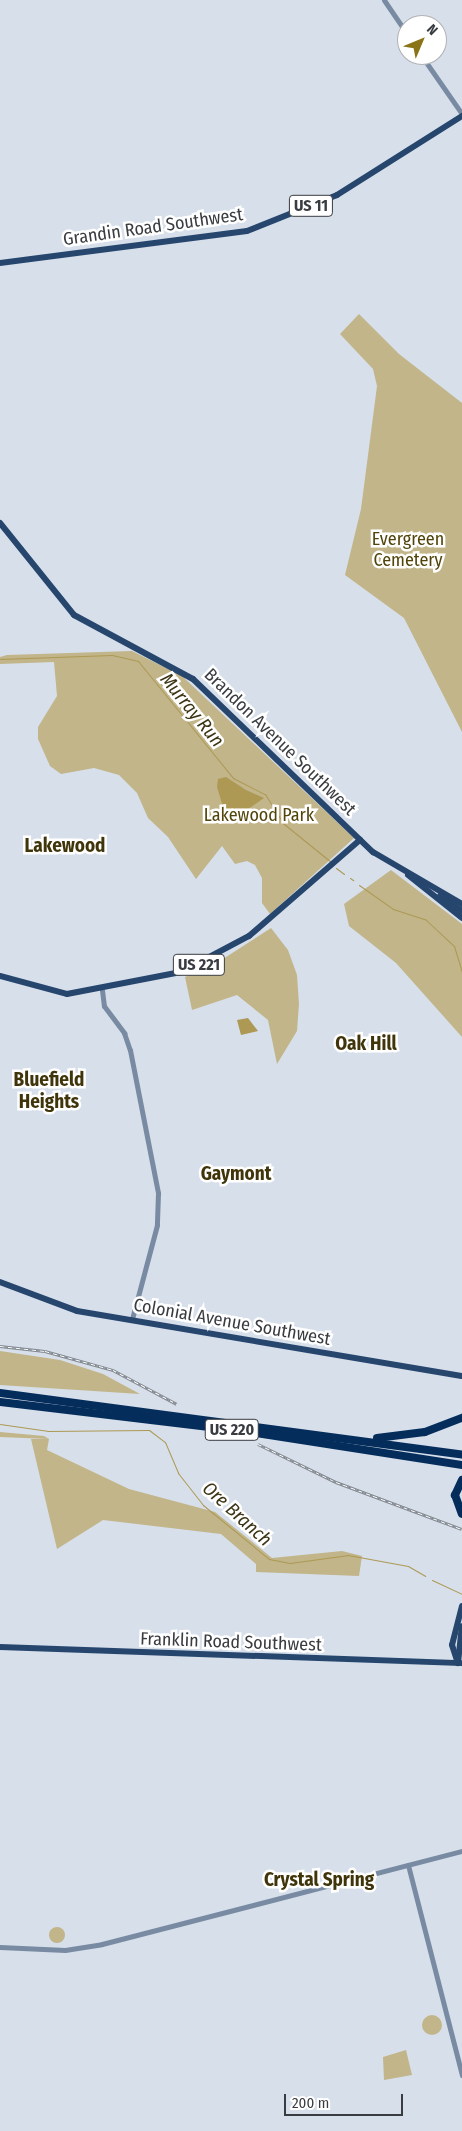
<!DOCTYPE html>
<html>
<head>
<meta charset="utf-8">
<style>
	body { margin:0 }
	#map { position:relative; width:462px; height:2131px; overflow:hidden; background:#d7dfea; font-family:"Fira Sans Condensed",sans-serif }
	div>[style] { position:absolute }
	.green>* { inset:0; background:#c1b589 }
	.round { border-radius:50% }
	.water>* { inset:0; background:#ad9954 }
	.stream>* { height:1px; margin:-0.5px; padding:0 0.5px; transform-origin:0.5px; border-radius:0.5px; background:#ad9954 }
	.minor>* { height:5px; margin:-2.5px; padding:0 2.5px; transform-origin:2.5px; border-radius:2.5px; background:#798ba3 }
	.major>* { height:6px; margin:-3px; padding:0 3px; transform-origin:3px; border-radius:3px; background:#26466e }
	.highway>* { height:8px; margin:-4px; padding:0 4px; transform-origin:4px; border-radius:4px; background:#052d5b }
	.rail>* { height:3px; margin-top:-1.5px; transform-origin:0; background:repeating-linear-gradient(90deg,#fff 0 4px,#80868d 0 8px); box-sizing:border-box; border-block:1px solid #80868d }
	span { translate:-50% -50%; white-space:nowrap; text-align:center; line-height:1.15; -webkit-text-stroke:5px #fff; paint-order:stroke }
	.shield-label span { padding:1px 4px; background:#fff; border:1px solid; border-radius:4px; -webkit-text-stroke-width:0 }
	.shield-label { font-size:16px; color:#393c40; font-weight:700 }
	.street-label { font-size:18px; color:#393c40 }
	.park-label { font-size:18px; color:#514309 }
	.water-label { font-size:19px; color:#3d3515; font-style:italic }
	.neighbourhood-label { font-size:19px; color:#40350a; font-weight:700 }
	.north { position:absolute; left:397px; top:15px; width:50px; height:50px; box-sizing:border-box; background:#fff; border:1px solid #b0b1b3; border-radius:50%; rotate:45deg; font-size:14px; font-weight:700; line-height:20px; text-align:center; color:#393c40 }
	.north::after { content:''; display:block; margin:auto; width:18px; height:22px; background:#8b7418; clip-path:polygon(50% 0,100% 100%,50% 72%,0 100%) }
	.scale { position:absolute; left:284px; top:2094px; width:119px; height:22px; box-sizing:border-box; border:2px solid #393c40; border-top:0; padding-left:6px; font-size:15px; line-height:18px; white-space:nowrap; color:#393c40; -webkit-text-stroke:4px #fff; paint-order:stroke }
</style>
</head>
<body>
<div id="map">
	<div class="green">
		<div style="clip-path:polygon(359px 314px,399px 354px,462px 403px,462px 732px,404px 618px,345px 575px,361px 509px,377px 386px,373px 369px,340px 334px)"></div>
		<div style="clip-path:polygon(132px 651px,182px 676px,354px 838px,270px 914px,262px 903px,262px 878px,255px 865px,247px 861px,235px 864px,222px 846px,196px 879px,168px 837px,148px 818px,137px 793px,119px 775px,94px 768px,61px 774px,50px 766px,38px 739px,38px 727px,57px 696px,54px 662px,0 664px,0 657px,7px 655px)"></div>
		<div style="clip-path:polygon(391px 870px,462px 924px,462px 1037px,396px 963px,349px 926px,344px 904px)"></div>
		<div style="clip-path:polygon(271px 928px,288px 950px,297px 975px,299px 1004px,297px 1031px,277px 1064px,268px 1020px,237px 995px,192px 1010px,185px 977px,223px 959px)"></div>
		<div style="clip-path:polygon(0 1351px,60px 1360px,103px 1374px,140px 1394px,0 1385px)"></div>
		<div style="clip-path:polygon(0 1432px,44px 1436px,49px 1439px,0 1437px)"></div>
		<div style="clip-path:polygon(31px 1439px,49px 1439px,47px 1450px,129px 1489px,215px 1512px,272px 1558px,342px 1551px,362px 1556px,359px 1576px,256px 1572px,256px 1564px,221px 1534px,103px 1520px,57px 1549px)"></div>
		<div class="round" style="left:49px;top:1927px;width:16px;height:16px"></div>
		<div class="round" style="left:422px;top:2015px;width:20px;height:20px"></div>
		<div style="clip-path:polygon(406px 2050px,412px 2075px,384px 2080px,383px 2057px)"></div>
	</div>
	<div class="water">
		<div style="clip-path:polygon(226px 777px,246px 790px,264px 798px,241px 814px,224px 810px,217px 787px,218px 779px)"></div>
		<div style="clip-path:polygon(248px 1018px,258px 1031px,241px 1035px,237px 1020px)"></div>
	</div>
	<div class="stream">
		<div style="left:0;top:659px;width:112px;rotate:-2deg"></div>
		<div style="left:112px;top:655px;width:27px;rotate:13deg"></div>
		<div style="left:138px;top:661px;width:151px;rotate:50.9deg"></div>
		<div style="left:233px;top:778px;width:36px;rotate:27deg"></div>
		<div style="left:265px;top:794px;width:36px;rotate:58deg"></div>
		<div style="left:284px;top:824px;width:60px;rotate:39deg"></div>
		<div style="left:336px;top:868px;width:10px;rotate:37deg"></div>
		<div style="left:350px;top:878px;width:4px;rotate:34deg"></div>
		<div style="left:359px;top:885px;width:42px;rotate:35.2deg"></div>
		<div style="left:393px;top:909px;width:35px;rotate:18deg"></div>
		<div style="left:426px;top:920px;width:38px;rotate:43deg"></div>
		<div style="left:454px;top:946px;width:28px;rotate:73deg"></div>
		<div style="left:0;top:1424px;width:49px;rotate:8.3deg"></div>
		<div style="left:48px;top:1431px;width:101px;rotate:-0.6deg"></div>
		<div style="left:149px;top:1430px;width:20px;rotate:37deg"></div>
		<div style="left:165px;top:1442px;width:34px;rotate:67deg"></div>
		<div style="left:178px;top:1473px;width:41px;rotate:52deg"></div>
		<div style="left:203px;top:1505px;width:85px;rotate:39.3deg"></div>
		<div style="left:269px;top:1559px;width:21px;rotate:11deg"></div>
		<div style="left:290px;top:1563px;width:59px;rotate:-7.9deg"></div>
		<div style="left:348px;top:1555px;width:61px;rotate:10.4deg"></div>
		<div style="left:408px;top:1566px;width:20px;rotate:30deg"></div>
		<div style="left:432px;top:1580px;width:33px;rotate:25deg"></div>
	</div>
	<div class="minor">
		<div style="left:384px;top:0;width:41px;rotate:55.9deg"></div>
		<div style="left:421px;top:55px;width:72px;rotate:55.2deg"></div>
		<div style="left:102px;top:990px;width:16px;rotate:83deg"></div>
		<div style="left:104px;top:1006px;width:34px;rotate:53deg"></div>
		<div style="left:124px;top:1033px;width:18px;rotate:71deg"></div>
		<div style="left:130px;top:1050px;width:146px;rotate:78.9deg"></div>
		<div style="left:158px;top:1193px;width:32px;rotate:92deg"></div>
		<div style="left:157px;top:1225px;width:97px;rotate:104.9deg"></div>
		<div style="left:408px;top:1865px;width:217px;rotate:75.6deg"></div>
		<div style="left:0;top:1947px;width:65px;rotate:2.6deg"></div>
		<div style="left:65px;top:1950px;width:37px;rotate:-9deg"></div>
		<div style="left:102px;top:1944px;width:372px;rotate:-14.5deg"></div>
	</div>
	<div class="major">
		<div style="left:0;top:263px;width:249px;rotate:-7.4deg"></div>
		<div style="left:247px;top:231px;width:97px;rotate:-21.8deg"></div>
		<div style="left:337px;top:195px;width:148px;rotate:-32.3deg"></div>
		<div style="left:0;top:523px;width:118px;rotate:51.2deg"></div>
		<div style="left:74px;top:615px;width:135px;rotate:28.3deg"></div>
		<div style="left:193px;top:679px;width:250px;rotate:43.9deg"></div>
		<div style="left:373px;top:852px;width:103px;rotate:30.3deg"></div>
		<div style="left:408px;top:875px;width:69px;rotate:38.5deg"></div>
		<div style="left:440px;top:896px;width:27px;rotate:34deg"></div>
		<div style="left:0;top:976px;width:69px;rotate:15deg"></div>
		<div style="left:67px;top:994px;width:116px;rotate:-10.9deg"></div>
		<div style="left:181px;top:972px;width:77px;rotate:-27.9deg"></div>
		<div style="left:249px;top:936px;width:147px;rotate:-40.9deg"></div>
		<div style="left:0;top:1282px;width:82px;rotate:20.6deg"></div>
		<div style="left:77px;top:1311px;width:390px;rotate:9.6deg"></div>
		<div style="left:462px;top:1606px;width:40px;rotate:104.4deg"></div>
		<div style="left:452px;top:1645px;width:19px;rotate:72deg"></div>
		<div style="left:458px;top:1663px;width:37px;rotate:-84deg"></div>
		<div style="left:0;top:1647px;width:462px;rotate:2deg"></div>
	</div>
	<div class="highway">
		<div style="left:0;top:1393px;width:466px;rotate:7.6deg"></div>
		<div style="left:0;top:1402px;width:238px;rotate:6.8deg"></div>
		<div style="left:236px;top:1430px;width:229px;rotate:8.8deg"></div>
		<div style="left:377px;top:1438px;width:48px;rotate:-7.1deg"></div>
		<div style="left:425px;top:1432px;width:40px;rotate:-21deg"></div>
		<div style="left:462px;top:1480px;width:17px;rotate:115deg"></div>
		<div style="left:455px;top:1495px;width:20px;rotate:70deg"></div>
	</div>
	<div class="rail">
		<div style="left:0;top:1346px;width:45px;rotate:6.3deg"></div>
		<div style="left:45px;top:1351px;width:71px;rotate:15.6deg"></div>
		<div style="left:113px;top:1370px;width:72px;rotate:28deg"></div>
		<div style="left:258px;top:1444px;width:87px;rotate:26deg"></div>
		<div style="left:336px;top:1482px;width:134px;rotate:20.5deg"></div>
	</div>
	<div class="shield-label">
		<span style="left:311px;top:206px">US 11</span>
		<span style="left:199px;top:965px">US 221</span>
		<span style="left:232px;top:1430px">US 220</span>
	</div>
	<div class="street-label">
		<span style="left:153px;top:227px;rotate:-8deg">Grandin Road Southwest</span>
		<span style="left:280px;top:742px;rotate:44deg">Brandon Avenue Southwest</span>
		<span style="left:232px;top:1322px;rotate:10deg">Colonial Avenue Southwest</span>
		<span style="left:231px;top:1642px;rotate:2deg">Franklin Road Southwest</span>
	</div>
	<div class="park-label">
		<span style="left:408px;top:550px">Evergreen<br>Cemetery</span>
		<span style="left:259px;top:815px">Lakewood Park</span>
	</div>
	<div class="water-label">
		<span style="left:192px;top:710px;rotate:51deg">Murray Run</span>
		<span style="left:237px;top:1514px;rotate:42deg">Ore Branch</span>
	</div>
	<div class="neighbourhood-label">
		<span style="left:65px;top:846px">Lakewood</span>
		<span style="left:366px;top:1044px">Oak Hill</span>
		<span style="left:49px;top:1091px">Bluefield<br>Heights</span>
		<span style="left:236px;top:1174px">Gaymont</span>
		<span style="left:319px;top:1880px">Crystal Spring</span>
	</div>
	<div class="north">N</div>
	<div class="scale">200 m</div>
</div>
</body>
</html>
